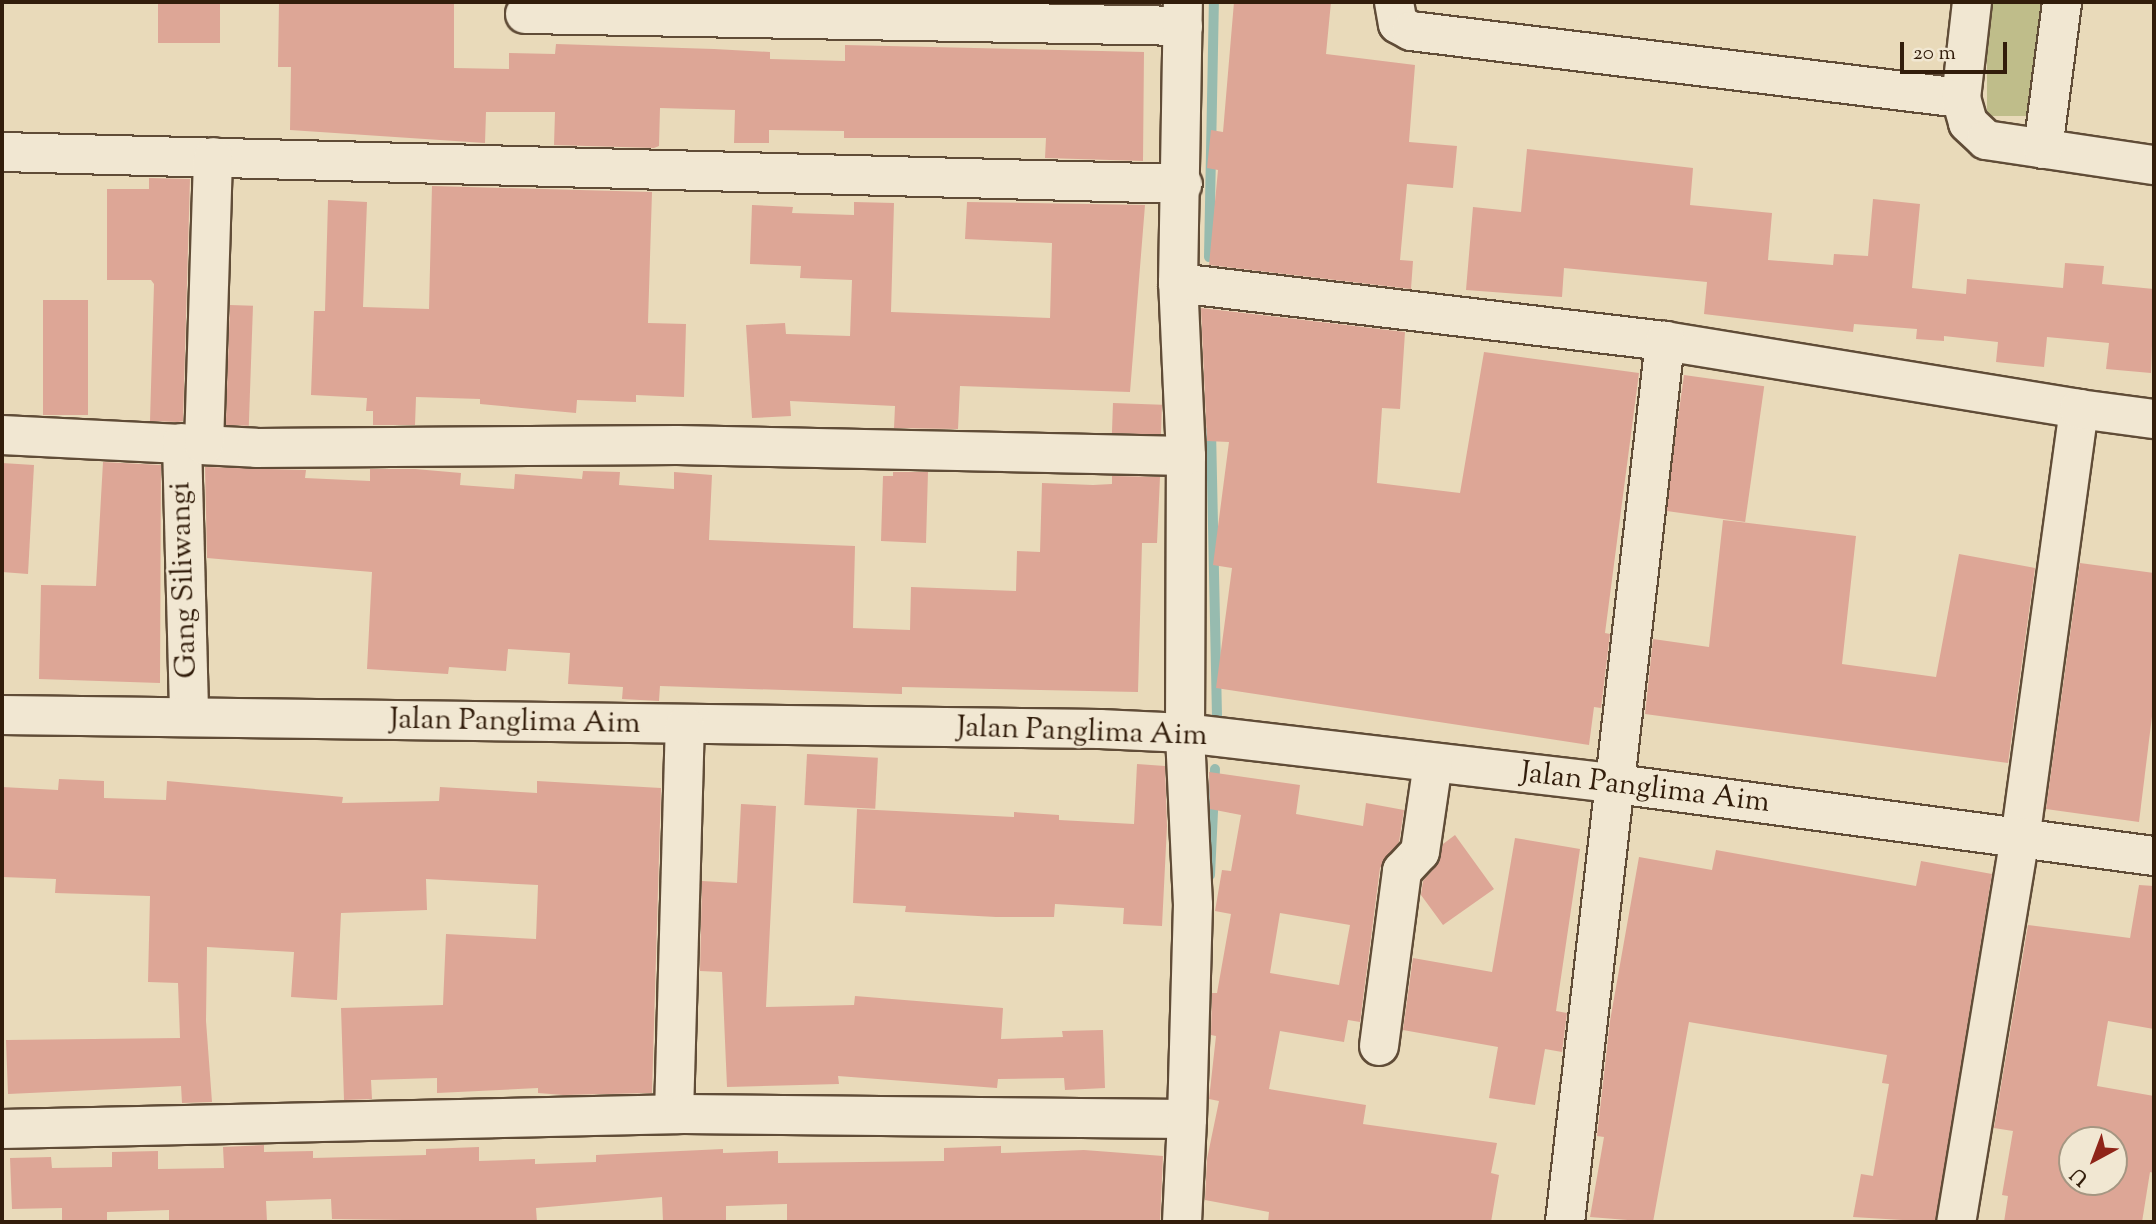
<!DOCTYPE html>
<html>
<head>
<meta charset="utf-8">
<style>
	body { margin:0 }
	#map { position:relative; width:2156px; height:1224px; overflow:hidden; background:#e9daba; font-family:"Sorts Mill Goudy",serif }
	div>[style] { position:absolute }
	.green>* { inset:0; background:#bfbd8a; transform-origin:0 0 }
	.stream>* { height:10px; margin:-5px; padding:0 5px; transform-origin:5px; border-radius:5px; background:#97bbaf }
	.building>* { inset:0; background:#dda696; transform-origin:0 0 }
	.roads { filter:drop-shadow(2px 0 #604c37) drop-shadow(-2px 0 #604c37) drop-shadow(0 2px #604c37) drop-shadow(0 -2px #604c37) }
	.minor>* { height:38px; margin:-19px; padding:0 19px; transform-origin:19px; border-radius:19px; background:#f1e7d2 }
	span { translate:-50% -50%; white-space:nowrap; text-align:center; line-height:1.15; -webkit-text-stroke:5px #f1e7d2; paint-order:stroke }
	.street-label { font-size:30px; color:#321d0b }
	.frame { position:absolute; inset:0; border:4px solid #321d0b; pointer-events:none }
	.north { position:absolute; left:2058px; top:1126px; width:70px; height:70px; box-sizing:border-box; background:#f1e7d2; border:2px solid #a59682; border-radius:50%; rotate:221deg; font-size:19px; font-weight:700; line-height:28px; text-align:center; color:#321d0b }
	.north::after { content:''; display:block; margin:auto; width:24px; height:32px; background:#8f2418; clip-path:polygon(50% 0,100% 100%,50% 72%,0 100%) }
	.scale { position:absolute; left:1900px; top:42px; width:107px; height:32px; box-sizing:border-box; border:4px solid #321d0b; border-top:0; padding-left:9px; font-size:21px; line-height:24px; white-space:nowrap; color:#321d0b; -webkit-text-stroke:5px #f1e7d2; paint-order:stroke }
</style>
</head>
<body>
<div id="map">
	<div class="green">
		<div style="left:1987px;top:2px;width:66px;height:114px"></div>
	</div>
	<div class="stream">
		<div style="left:1209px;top:257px;width:255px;rotate:-88.9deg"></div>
		<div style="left:1211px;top:430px;width:288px;rotate:88.8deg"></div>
		<div style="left:1210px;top:875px;width:106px;rotate:-87.3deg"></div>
	</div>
	<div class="building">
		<div style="left:158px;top:2px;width:62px;height:41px"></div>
		<div style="clip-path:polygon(279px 2px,454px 2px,454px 68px,509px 69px,509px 53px,555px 54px,556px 44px,714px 49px,770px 52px,770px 59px,845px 61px,845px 45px,1144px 52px,1143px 161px,1045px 158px,1046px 138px,844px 138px,844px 131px,769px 130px,769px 143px,734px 143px,735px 110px,660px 108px,659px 146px,654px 148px,554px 145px,555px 112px,486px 112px,485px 143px,290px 130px,291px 67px,278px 67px)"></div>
		<div style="clip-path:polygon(1234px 2px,1331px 2px,1326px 54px,1415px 65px,1409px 142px,1457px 146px,1453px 188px,1407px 184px,1400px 260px,1413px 261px,1411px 289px,1209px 265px,1218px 170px,1207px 168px,1211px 130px,1223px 132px)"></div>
		<div style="clip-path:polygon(1527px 149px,1693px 168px,1690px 205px,1772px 213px,1768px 260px,1833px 265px,1834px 254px,1868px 256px,1873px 199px,1920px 204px,1912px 288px,1966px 294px,1967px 279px,2063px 288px,2065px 263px,2104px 266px,2102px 284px,2154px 289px,2151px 373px,2106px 369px,2109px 343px,2047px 337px,2044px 367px,1996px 362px,1998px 342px,1944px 336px,1944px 341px,1916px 339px,1917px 329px,1854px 324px,1853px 332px,1704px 314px,1707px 282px,1564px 268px,1562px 297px,1466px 290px,1473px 207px,1521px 212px)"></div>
		<div style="clip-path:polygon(149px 178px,190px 179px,183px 421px,178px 422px,150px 421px,154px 284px,151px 280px,107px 280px,107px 189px,149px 189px)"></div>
		<div style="clip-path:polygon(432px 186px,652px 192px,648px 323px,686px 324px,684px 397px,636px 395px,636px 402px,577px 400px,576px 413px,480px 404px,480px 399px,416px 397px,415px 425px,373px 425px,373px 411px,366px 411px,367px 398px,311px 395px,314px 311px,325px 311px,328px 200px,367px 202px,363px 307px,429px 309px)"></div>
		<div style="clip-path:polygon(854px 202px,894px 203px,891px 312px,1050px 318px,1052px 243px,965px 239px,967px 202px,1145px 205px,1130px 392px,960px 386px,958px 429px,894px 428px,895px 406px,790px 401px,791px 416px,752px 418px,746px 325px,785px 323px,786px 334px,850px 336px,852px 280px,800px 278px,801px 266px,750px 264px,752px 205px,793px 207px,792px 213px,854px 215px)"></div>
		<div style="left:43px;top:300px;width:45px;height:115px"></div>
		<div style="left:230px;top:305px;width:23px;height:120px;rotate:2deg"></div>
		<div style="clip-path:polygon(1201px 308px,1405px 332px,1400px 409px,1382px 408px,1377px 483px,1460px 493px,1484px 352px,1639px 373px,1605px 633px,1610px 634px,1601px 708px,1594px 707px,1589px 745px,1216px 688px,1232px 568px,1213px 565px,1229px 442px,1207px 441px)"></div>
		<div style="left:1684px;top:375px;width:81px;height:137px;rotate:8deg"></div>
		<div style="left:1113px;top:403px;width:49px;height:30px;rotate:2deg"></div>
		<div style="clip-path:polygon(103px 462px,161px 465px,160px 683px,39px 679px,41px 585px,96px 586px)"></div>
		<div style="clip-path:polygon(2px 463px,34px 465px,28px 574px,2px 572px)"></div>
		<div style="clip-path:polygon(205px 467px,306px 470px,305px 478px,370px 481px,370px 469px,415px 469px,461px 473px,460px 485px,514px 489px,515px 474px,582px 479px,583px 471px,620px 472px,619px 485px,674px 489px,674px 472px,712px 475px,709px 540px,855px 546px,853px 628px,910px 630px,911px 587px,1016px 591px,1017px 551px,1040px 552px,1042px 483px,1093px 485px,1112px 484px,1112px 476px,1160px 477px,1157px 543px,1142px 543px,1138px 692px,902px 687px,902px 694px,660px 686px,659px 701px,622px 699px,623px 687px,568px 684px,570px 653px,508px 649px,506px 671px,449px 667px,448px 674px,367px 669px,372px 572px,207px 558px)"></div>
		<div style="clip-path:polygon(893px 472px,928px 472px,926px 543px,881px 541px,883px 476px,893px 476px)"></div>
		<div style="clip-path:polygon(1723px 520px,1856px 536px,1842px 664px,1936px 677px,1959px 554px,2035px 568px,2008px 763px,1645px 714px,1653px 639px,1709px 647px)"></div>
		<div style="clip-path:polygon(2080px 563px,2154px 573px,2154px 700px,2139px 822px,2046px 809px)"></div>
		<div style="left:807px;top:754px;width:71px;height:51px;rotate:3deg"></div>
		<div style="clip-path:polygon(1137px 764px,1165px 766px,1167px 826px,1162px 926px,1123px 924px,1124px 908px,1055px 904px,1054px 917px,996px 917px,905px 912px,906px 906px,853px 903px,857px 809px,1014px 817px,1014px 812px,1059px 815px,1059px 820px,1134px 824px)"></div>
		<div style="clip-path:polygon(evenodd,1209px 772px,1300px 785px,1296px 814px,1363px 826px,1366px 803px,1404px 810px,1399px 842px,1380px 868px,1360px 1022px,1348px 1020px,1344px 1042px,1280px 1031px,1269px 1089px,1366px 1105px,1363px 1124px,1497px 1143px,1491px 1173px,1499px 1175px,1491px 1222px,1268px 1222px,1269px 1212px,1205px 1200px,1207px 1159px,1219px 1101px,1209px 1099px,1216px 1036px,1211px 1035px,1212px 993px,1217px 993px,1231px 914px,1215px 911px,1222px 870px,1231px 871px,1241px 815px,1210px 809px,1209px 772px,1280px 913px,1350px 925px,1339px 985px,1270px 973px,1280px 913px)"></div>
		<div style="clip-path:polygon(59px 779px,104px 781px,104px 798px,166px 800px,167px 781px,343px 797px,342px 803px,439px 801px,440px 787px,537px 793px,537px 781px,661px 788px,652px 1093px,563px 1095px,538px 1093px,538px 1088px,437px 1093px,437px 1078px,371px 1080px,372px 1099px,344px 1100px,341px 1008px,443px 1005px,446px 934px,536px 939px,538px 885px,426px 879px,427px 910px,341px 913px,337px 1000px,291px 997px,294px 952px,207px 947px,206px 1021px,212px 1102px,182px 1103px,181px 1086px,8px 1094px,6px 1040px,180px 1038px,178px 983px,148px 982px,150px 896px,55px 893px,56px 879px,2px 877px,2px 787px,58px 790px)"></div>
		<div style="clip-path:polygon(741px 804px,776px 806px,766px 1007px,854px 1005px,855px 996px,1003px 1008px,1001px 1039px,1063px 1037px,1062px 1031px,1103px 1030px,1105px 1088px,1065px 1090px,1064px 1078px,998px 1079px,997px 1088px,838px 1076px,839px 1084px,727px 1087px,722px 972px,700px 971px,702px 881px,737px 883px)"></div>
		<div style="clip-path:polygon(1455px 835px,1494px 889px,1443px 925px,1421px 895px,1423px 881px,1436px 866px,1443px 844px)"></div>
		<div style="clip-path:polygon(1515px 838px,1580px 849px,1556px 1011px,1567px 1013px,1562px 1052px,1545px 1049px,1535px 1105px,1489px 1098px,1498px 1047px,1403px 1030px,1413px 958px,1492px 972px)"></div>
		<div style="clip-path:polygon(1716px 850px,1916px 886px,1921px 861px,1992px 874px,1935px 1222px,1853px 1217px,1861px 1174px,1873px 1176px,1889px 1084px,1882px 1083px,1887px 1055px,1689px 1022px,1653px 1222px,1590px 1217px,1604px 1137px,1597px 1136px,1610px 1021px,1639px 857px,1712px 870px)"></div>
		<div style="clip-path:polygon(evenodd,2139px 885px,2154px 886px,2154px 1029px,2108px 1021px,2097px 1086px,2154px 1096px,2154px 1173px,2150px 1172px,2142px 1222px,2004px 1222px,2008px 1196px,2002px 1195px,2013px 1131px,1994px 1128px,2028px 925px,2130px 938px,2139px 885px,2072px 1140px,2114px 1140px,2114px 1182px,2072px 1182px,2072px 1140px)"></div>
		<div style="clip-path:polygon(264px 1145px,264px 1152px,313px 1151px,313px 1158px,426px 1155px,426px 1149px,479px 1147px,479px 1161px,535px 1159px,535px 1164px,596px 1162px,596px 1155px,723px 1149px,723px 1153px,778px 1151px,778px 1163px,944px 1161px,944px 1148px,1001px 1146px,1001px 1153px,1084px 1150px,1163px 1156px,1160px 1222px,787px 1222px,787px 1204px,726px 1206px,726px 1222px,663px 1222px,662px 1197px,536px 1208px,537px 1222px,332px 1219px,331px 1199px,266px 1201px,267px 1222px,169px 1222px,169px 1210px,107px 1212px,107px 1222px,62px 1222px,62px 1208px,12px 1209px,10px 1158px,51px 1157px,52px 1168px,112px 1167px,112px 1152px,158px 1151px,158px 1169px,224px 1168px,223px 1147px)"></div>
	</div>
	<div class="roads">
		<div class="minor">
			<div style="left:1394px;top:2px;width:22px;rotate:80deg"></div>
			<div style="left:1398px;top:24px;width:15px;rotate:28deg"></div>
			<div style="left:1411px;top:31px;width:554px;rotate:6.95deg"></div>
			<div style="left:1972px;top:2px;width:97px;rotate:96.5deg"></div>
			<div style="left:1961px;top:98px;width:26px;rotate:74deg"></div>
			<div style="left:1968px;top:123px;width:25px;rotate:43deg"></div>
			<div style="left:1986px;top:140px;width:170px;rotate:8.5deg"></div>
			<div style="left:525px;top:14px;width:658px;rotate:1.04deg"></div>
			<div style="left:2043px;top:149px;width:148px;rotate:-82.6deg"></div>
			<div style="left:2px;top:152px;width:1181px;rotate:1.55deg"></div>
			<div style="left:1178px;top:283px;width:490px;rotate:6.8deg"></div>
			<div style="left:1665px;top:341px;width:420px;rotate:9.3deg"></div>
			<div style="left:2079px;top:409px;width:432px;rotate:97.8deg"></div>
			<div style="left:2020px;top:837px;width:390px;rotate:99.4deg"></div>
			<div style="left:2079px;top:409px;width:76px;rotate:7.6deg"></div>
			<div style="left:2px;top:435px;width:254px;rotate:2.9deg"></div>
			<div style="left:256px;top:448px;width:421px;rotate:-0.4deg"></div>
			<div style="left:677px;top:445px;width:509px;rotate:1.24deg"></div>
			<div style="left:182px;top:443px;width:273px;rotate:88.5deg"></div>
			<div style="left:204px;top:445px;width:288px;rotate:-88.2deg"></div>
			<div style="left:2px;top:715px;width:1098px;rotate:0.73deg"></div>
			<div style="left:1100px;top:729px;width:85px;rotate:2.7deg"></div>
			<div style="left:1185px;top:733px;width:435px;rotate:6.7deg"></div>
			<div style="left:1617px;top:784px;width:542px;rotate:7.64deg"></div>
			<div style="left:1379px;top:1046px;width:177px;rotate:-82.5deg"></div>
			<div style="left:1402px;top:871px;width:26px;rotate:-47deg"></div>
			<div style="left:1420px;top:852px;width:90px;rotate:-81.7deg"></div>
			<div style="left:674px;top:1114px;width:388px;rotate:-88.4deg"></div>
			<div style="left:2px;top:1129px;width:682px;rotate:-1.26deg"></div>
			<div style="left:684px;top:1114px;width:503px;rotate:0.57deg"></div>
			<div style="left:1187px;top:1119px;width:214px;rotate:-88.4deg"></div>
			<div style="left:1193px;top:905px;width:172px;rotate:-92.7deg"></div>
			<div style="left:1185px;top:733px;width:277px;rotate:-89.8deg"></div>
			<div style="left:1186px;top:456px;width:173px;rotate:-92.6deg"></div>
			<div style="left:1178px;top:283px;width:281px;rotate:-89deg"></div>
			<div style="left:1182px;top:1222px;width:103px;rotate:-87.2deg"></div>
			<div style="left:1565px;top:1222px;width:887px;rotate:-83.52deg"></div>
		</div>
	</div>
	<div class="street-label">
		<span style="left:185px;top:580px;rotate:-92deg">Gang Siliwangi</span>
		<span style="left:515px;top:723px;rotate:1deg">Jalan Panglima Aim</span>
		<span style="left:1082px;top:733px;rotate:2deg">Jalan Panglima Aim</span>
		<span style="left:1645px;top:789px;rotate:7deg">Jalan Panglima Aim</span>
	</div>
	<div class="frame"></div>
	<div class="north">U</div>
	<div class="scale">20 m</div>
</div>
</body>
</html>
